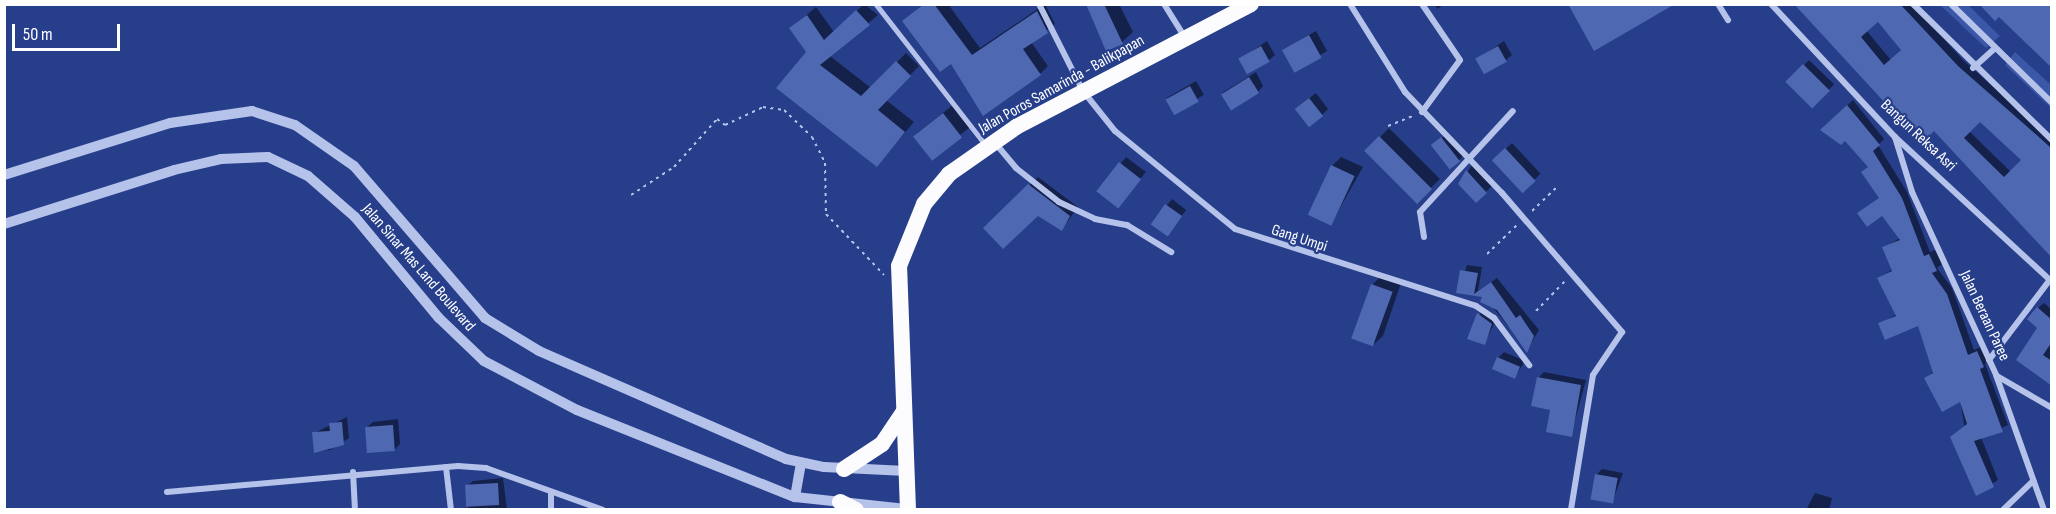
<!DOCTYPE html>
<html>
<head>
<meta charset="utf-8">
<style>
	body { margin:0 }
	#map { position:relative; width:2056px; height:514px; overflow:hidden; background:#273f8b; font-family:"Sofia Sans Condensed",sans-serif }
	div>[style] { position:absolute }
	.green>* { inset:0; background:#3b57a7 }
	.shadow>* { inset:0; background:#0007; transform-origin:0 0 }
	.building>* { inset:0; background:#4f68b2; transform-origin:0 0 }
	.path>* { height:2px; margin-top:-1px; transform-origin:0; background:repeating-linear-gradient(90deg,#b5c2ea 0 3px,transparent 0 7.5px) }
	.service>* { height:4.5px; margin:-2.25px; padding:0 2.25px; transform-origin:2.25px; border-radius:2.25px; background:#b5c2ea }
	.minor>* { height:6px; margin:-3px; padding:0 3px; transform-origin:3px; border-radius:3px; background:#b5c2ea }
	.tertiary>* { height:10px; margin:-5px; padding:0 5px; transform-origin:5px; border-radius:5px; background:#b5c2ea }
	.trunk>* { height:16px; margin:-8px; padding:0 8px; transform-origin:8px; border-radius:8px; background:#fcfcfe }
	span { translate:-50% -50%; white-space:nowrap; text-align:center; line-height:1.15; -webkit-text-stroke:4.5px #273f8b; paint-order:stroke }
	.street-label { font-size:16px; color:#fff }
	.frame { position:absolute; inset:0; border:6px solid #fff; pointer-events:none }
	.scale { position:absolute; left:12px; top:24px; width:108px; height:27px; box-sizing:border-box; border:3px solid #fff; border-top:0; padding-left:8px; font-size:18px; line-height:21px; white-space:nowrap; color:#fff; -webkit-text-stroke:4px #273f8b; paint-order:stroke }
</style>
</head>
<body>
<div id="map">
	<div class="green">
		<div style="clip-path:polygon(1940px 5px,1968px 5px,2000px 36px,1986px 48px)"></div>
		<div style="clip-path:polygon(2015px 52px,2051px 85px,2051px 108px,2005px 65px)"></div>
	</div>
	<div class="shadow">
		<div style="clip-path:polygon(864px 4px,878px 15px,830px 56px,871px 88px,906px 53px,919px 66px,886px 100px,914px 122px,877px 165px,791px 28px,816px 7px,834px 32px)"></div>
		<div style="clip-path:polygon(923px 4px,948px 4px,980px 48px,1045px 4px,1055px 24px,1031px 42px,1048px 66px,1040px 74px,952px 62px,904px 21px)"></div>
		<div style="clip-path:polygon(1087px 4px,1119px 4px,1133px 32px,1122px 42px)"></div>
		<div style="clip-path:polygon(1435px 4px,1445px 4px,1437px 9px)"></div>
		<div style="clip-path:polygon(evenodd,1796px 4px,1912px 4px,1964px 61px,2052px 139px,2052px 258px,1934px 129px,1796px 4px,1878px 20px,1903px 50px,1891px 60px,1866px 30px,1878px 20px,1796px 4px,1980px 120px,2023px 160px,2011px 172px,1969px 131px,1980px 120px)"></div>
		<div style="left:1316px;top:31px;width:23px;height:38px;rotate:61deg"></div>
		<div style="clip-path:polygon(1267px 41px,1275px 55px,1269px 60px,1240px 59px)"></div>
		<div style="clip-path:polygon(1504px 41px,1512px 55px,1506px 60px,1477px 59px)"></div>
		<div style="left:1809px;top:60px;width:35px;height:30px;rotate:44deg"></div>
		<div style="clip-path:polygon(1256px 72px,1263px 86px,1258px 92px,1222px 93px)"></div>
		<div style="left:1196px;top:81px;width:16px;height:34px;rotate:60deg"></div>
		<div style="clip-path:polygon(1316px 93px,1328px 109px,1322px 115px,1303px 103px)"></div>
		<div style="clip-path:polygon(1853px 100px,1884px 139px,1878px 145px,1907px 192px,1930px 252px,1935px 250px,1942px 264px,1937px 268px,1952px 288px,1974px 350px,1983px 346px,1989px 360px,1985px 364px,2008px 425px,1981px 437px,1998px 480px,1976px 494px,1960px 400px,1926px 378px,1934px 371px,1919px 324px,1880px 324px,1897px 314px,1879px 278px,1893px 269px,1884px 248px,1900px 238px,1882px 214px,1859px 214px,1881px 197px,1869px 166px,1845px 139px,1822px 130px)"></div>
		<div style="left:953px;top:105px;width:28px;height:49px;rotate:52deg"></div>
		<div style="left:1389px;top:128px;width:72px;height:32px;rotate:45deg"></div>
		<div style="clip-path:polygon(1447px 134px,1464px 155px,1451px 169px,1437px 141px)"></div>
		<div style="left:1512px;top:143px;width:42px;height:25px;rotate:47deg"></div>
		<div style="clip-path:polygon(1126px 157px,1146px 172px,1124px 198px,1099px 190px)"></div>
		<div style="clip-path:polygon(1341px 157px,1363px 167px,1331px 224px,1332px 166px)"></div>
		<div style="clip-path:polygon(1472px 165px,1492px 186px,1476px 201px,1460px 183px)"></div>
		<div style="clip-path:polygon(1038px 177px,1078px 207px,1062px 229px,1037px 214px,985px 228px)"></div>
		<div style="left:1172px;top:199px;width:18px;height:31px;rotate:38deg"></div>
		<div style="clip-path:polygon(1467px 265px,1482px 267px,1478px 291px,1497px 278px,1539px 330px,1527px 350px,1484px 296px,1458px 292px)"></div>
		<div style="clip-path:polygon(1381px 276px,1401px 283px,1383px 336px,1374px 344px,1372px 285px)"></div>
		<div style="clip-path:polygon(2044px 303px,2052px 310px,2052px 384px,2018px 359px,2039px 328px,2038px 308px)"></div>
		<div style="clip-path:polygon(1483px 308px,1497px 318px,1484px 344px,1469px 339px)"></div>
		<div style="clip-path:polygon(1504px 352px,1525px 361px,1514px 378px,1498px 358px)"></div>
		<div style="clip-path:polygon(1544px 372px,1586px 380px,1571px 435px,1538px 378px)"></div>
		<div style="clip-path:polygon(347px 417px,349px 438px,330px 450px,315px 451px,314px 433px)"></div>
		<div style="clip-path:polygon(398px 419px,400px 444px,394px 450px,367px 427px,373px 422px)"></div>
		<div style="clip-path:polygon(1602px 469px,1623px 473px,1612px 503px,1596px 475px)"></div>
		<div style="clip-path:polygon(503px 478px,507px 510px,468px 510px,467px 486px,473px 481px)"></div>
		<div style="clip-path:polygon(1815px 493px,1832px 498px,1829px 510px,1806px 510px)"></div>
	</div>
	<div class="building">
		<div style="clip-path:polygon(924px 4px,934px 4px,972px 55px,1037px 11px,1048px 33px,1023px 49px,1041px 75px,983px 116px,951px 64px,940px 72px,902px 21px)"></div>
		<div style="clip-path:polygon(1086px 4px,1104px 4px,1123px 44px,1106px 51px)"></div>
		<div style="clip-path:polygon(1568px 4px,1675px 4px,1594px 51px)"></div>
		<div style="clip-path:polygon(evenodd,1794px 4px,1900px 4px,1958px 66px,2040px 138px,2052px 149px,2052px 258px,1934px 131px,1926px 139px,1903px 115px,1899px 118px,1794px 4px,1878px 22px,1901px 50px,1884px 65px,1861px 37px,1878px 22px,1794px 4px,1980px 122px,2021px 160px,2004px 177px,1964px 138px,1980px 122px)"></div>
		<div style="clip-path:polygon(1979px 4px,2052px 4px,2052px 68px,1999px 17px,1995px 21px)"></div>
		<div style="clip-path:polygon(856px 10px,870px 25px,820px 65px,861px 96px,896px 61px,911px 76px,878px 110px,905px 132px,877px 167px,776px 88px,806px 52px,789px 28px,807px 15px,824px 40px)"></div>
		<div style="left:1309px;top:35px;width:26px;height:31px;rotate:61deg"></div>
		<div style="left:1261px;top:46px;width:18px;height:26px;rotate:61deg"></div>
		<div style="left:1498px;top:46px;width:18px;height:26px;rotate:61deg"></div>
		<div style="left:1803px;top:64px;width:38px;height:25px;rotate:45deg"></div>
		<div style="left:1249px;top:77px;width:19px;height:33px;rotate:58deg"></div>
		<div style="left:1190px;top:86px;width:18px;height:28px;rotate:61deg"></div>
		<div style="left:1309px;top:98px;width:23px;height:18px;rotate:52deg"></div>
		<div style="clip-path:polygon(1847px 105px,1880px 145px,1873px 151px,1902px 198px,1924px 256px,1929px 254px,1937px 271px,1932px 273px,1947px 294px,1968px 355px,1977px 351px,1984px 367px,1980px 369px,2003px 432px,1974px 441px,1994px 487px,1976px 496px,1950px 437px,1967px 424px,1960px 402px,1942px 412px,1924px 378px,1933px 373px,1918px 326px,1885px 340px,1878px 323px,1896px 316px,1877px 278px,1892px 271px,1882px 247px,1900px 240px,1882px 216px,1867px 227px,1857px 213px,1879px 198px,1861px 172px,1868px 167px,1845px 141px,1841px 145px,1820px 130px)"></div>
		<div style="left:943px;top:113px;width:31px;height:38px;rotate:52deg"></div>
		<div style="left:1379px;top:136px;width:75px;height:21px;rotate:45deg"></div>
		<div style="left:1441px;top:137px;width:31px;height:13px;rotate:52deg"></div>
		<div style="left:1505px;top:148px;width:45px;height:18px;rotate:47deg"></div>
		<div style="left:1119px;top:162px;width:28px;height:37px;rotate:38deg"></div>
		<div style="left:1331px;top:165px;width:26px;height:55px;rotate:25deg"></div>
		<div style="clip-path:polygon(1466px 170px,1487px 193px,1476px 203px,1458px 184px)"></div>
		<div style="clip-path:polygon(1028px 184px,1070px 216px,1062px 231px,1038px 216px,1003px 249px,983px 228px)"></div>
		<div style="left:1165px;top:204px;width:21px;height:25px;rotate:35deg"></div>
		<div style="clip-path:polygon(1460px 270px,1478px 273px,1474px 294px,1491px 282px,1516px 318px,1520px 315px,1534px 336px,1527px 353px,1497px 310px,1480px 302px,1482px 297px,1456px 293px)"></div>
		<div style="left:1371px;top:284px;width:23px;height:58px;rotate:20deg"></div>
		<div style="clip-path:polygon(2037px 307px,2052px 320px,2052px 342px,2043px 355px,2052px 361px,2052px 386px,2016px 360px,2037px 328px,2027px 319px)"></div>
		<div style="clip-path:polygon(1477px 313px,1492px 324px,1485px 345px,1467px 339px)"></div>
		<div style="left:1497px;top:357px;width:25px;height:13px;rotate:23deg"></div>
		<div style="clip-path:polygon(1537px 377px,1581px 385px,1572px 437px,1546px 432px,1550px 410px,1531px 406px)"></div>
		<div style="clip-path:polygon(342px 422px,344px 445px,314px 453px,312px 432px,330px 431px,329px 423px)"></div>
		<div style="left:393px;top:425px;width:26px;height:28px;rotate:86deg"></div>
		<div style="left:1595px;top:474px;width:23px;height:26px;rotate:10deg"></div>
		<div style="left:498px;top:483px;width:22px;height:33px;rotate:87deg"></div>
	</div>
	<div class="path">
		<div style="left:1388px;top:126px;width:27px;rotate:-22deg"></div>
		<div style="left:631px;top:195px;width:51px;rotate:-33.1deg"></div>
		<div style="left:674px;top:167px;width:64px;rotate:-48.1deg"></div>
		<div style="left:717px;top:119px;width:10px;rotate:37deg"></div>
		<div style="left:725px;top:125px;width:42px;rotate:-25.3deg"></div>
		<div style="left:763px;top:107px;width:21px;rotate:8deg"></div>
		<div style="left:784px;top:110px;width:39px;rotate:44deg"></div>
		<div style="left:812px;top:137px;width:29px;rotate:63deg"></div>
		<div style="left:825px;top:163px;width:51px;rotate:88.9deg"></div>
		<div style="left:826px;top:214px;width:84px;rotate:46.4deg"></div>
		<div style="left:1532px;top:211px;width:36px;rotate:-44deg"></div>
		<div style="left:1487px;top:254px;width:42px;rotate:-44deg"></div>
		<div style="left:1536px;top:311px;width:43px;rotate:-45.9deg"></div>
	</div>
	<div class="service">
		<div style="left:876px;top:4px;width:177px;rotate:52.1deg"></div>
	</div>
	<div class="minor">
		<div style="left:1039px;top:4px;width:97px;rotate:63.2deg"></div>
		<div style="left:1083px;top:91px;width:51px;rotate:51.3deg"></div>
		<div style="left:1115px;top:131px;width:155px;rotate:39.2deg"></div>
		<div style="left:1235px;top:229px;width:253px;rotate:17.7deg"></div>
		<div style="left:1476px;top:306px;width:22px;rotate:34deg"></div>
		<div style="left:1494px;top:318px;width:59px;rotate:53.3deg"></div>
		<div style="left:1164px;top:4px;width:40px;rotate:58deg"></div>
		<div style="left:1350px;top:4px;width:104px;rotate:58deg"></div>
		<div style="left:1405px;top:92px;width:140px;rotate:46.2deg"></div>
		<div style="left:1502px;top:193px;width:184px;rotate:49.2deg"></div>
		<div style="left:1622px;top:332px;width:52px;rotate:124deg"></div>
		<div style="left:1593px;top:375px;width:137px;rotate:99.3deg"></div>
		<div style="left:1718px;top:4px;width:19px;rotate:58deg"></div>
		<div style="left:1771px;top:4px;width:182px;rotate:47deg"></div>
		<div style="left:1895px;top:137px;width:214px;rotate:42.7deg"></div>
		<div style="left:1913px;top:4px;width:194px;rotate:44.4deg"></div>
		<div style="left:1951px;top:4px;width:141px;rotate:44.4deg"></div>
		<div style="left:1973px;top:68px;width:28px;rotate:-42deg"></div>
		<div style="left:1422px;top:112px;width:64px;rotate:-53.8deg"></div>
		<div style="left:1460px;top:60px;width:68px;rotate:-124.2deg"></div>
		<div style="left:1895px;top:137px;width:58px;rotate:72.8deg"></div>
		<div style="left:1912px;top:192px;width:201px;rotate:65.3deg"></div>
		<div style="left:1996px;top:375px;width:143px;rotate:70.4deg"></div>
		<div style="left:996px;top:144px;width:31px;rotate:50deg"></div>
		<div style="left:1016px;top:168px;width:55px;rotate:38.3deg"></div>
		<div style="left:1059px;top:202px;width:40px;rotate:25deg"></div>
		<div style="left:1095px;top:219px;width:33px;rotate:11deg"></div>
		<div style="left:1127px;top:225px;width:52px;rotate:31.5deg"></div>
		<div style="left:1424px;top:237px;width:25px;rotate:-99deg"></div>
		<div style="left:1420px;top:212px;width:137px;rotate:-47.4deg"></div>
		<div style="left:1989px;top:360px;width:99px;rotate:-52.8deg"></div>
		<div style="left:1997px;top:376px;width:64px;rotate:30.2deg"></div>
		<div style="left:446px;top:467px;width:43px;rotate:83.4deg"></div>
		<div style="left:353px;top:472px;width:38px;rotate:87deg"></div>
		<div style="left:167px;top:492px;width:292px;rotate:-5.1deg"></div>
		<div style="left:458px;top:466px;width:28px;rotate:4deg"></div>
		<div style="left:486px;top:468px;width:124px;rotate:19.7deg"></div>
		<div style="left:551px;top:494px;width:16px;rotate:90deg"></div>
		<div style="left:2003px;top:510px;width:42px;rotate:-44deg"></div>
	</div>
	<div class="tertiary">
		<div style="left:4px;top:175px;width:174px;rotate:-17.4deg"></div>
		<div style="left:170px;top:123px;width:83px;rotate:-8.3deg"></div>
		<div style="left:252px;top:111px;width:45px;rotate:18deg"></div>
		<div style="left:295px;top:125px;width:72px;rotate:34.8deg"></div>
		<div style="left:354px;top:166px;width:201px;rotate:49.2deg"></div>
		<div style="left:485px;top:318px;width:63px;rotate:31.4deg"></div>
		<div style="left:539px;top:351px;width:270px;rotate:23.6deg"></div>
		<div style="left:786px;top:459px;width:39px;rotate:12deg"></div>
		<div style="left:824px;top:467px;width:82px;rotate:2.8deg"></div>
		<div style="left:4px;top:224px;width:178px;rotate:-17.6deg"></div>
		<div style="left:174px;top:170px;width:48px;rotate:-13.2deg"></div>
		<div style="left:221px;top:159px;width:47px;rotate:-2.4deg"></div>
		<div style="left:268px;top:157px;width:44px;rotate:25.4deg"></div>
		<div style="left:308px;top:176px;width:62px;rotate:41.1deg"></div>
		<div style="left:355px;top:217px;width:131px;rotate:50.3deg"></div>
		<div style="left:439px;top:318px;width:62px;rotate:43.7deg"></div>
		<div style="left:484px;top:361px;width:105px;rotate:27.8deg"></div>
		<div style="left:577px;top:410px;width:235px;rotate:21.8deg"></div>
		<div style="left:795px;top:497px;width:114px;rotate:6.1deg"></div>
		<div style="left:795px;top:497px;width:35px;rotate:-80deg"></div>
	</div>
	<div class="trunk">
		<div style="left:844px;top:469px;width:45px;rotate:-33.3deg"></div>
		<div style="left:882px;top:444px;width:37px;rotate:-56deg"></div>
		<div style="left:840px;top:502px;width:18px;rotate:27deg"></div>
		<div style="left:908px;top:510px;width:244px;rotate:-92.1deg"></div>
		<div style="left:899px;top:266px;width:67px;rotate:-68deg"></div>
		<div style="left:924px;top:204px;width:39px;rotate:-50deg"></div>
		<div style="left:949px;top:174px;width:82px;rotate:-35deg"></div>
		<div style="left:1016px;top:127px;width:265px;rotate:-27.6deg"></div>
	</div>
	<div class="street-label">
		<span style="left:1062px;top:85px;rotate:-29deg">Jalan Poros Samarinda - Balikpapan</span>
		<span style="left:1918px;top:136px;rotate:43deg">Bangun Reksa Asri</span>
		<span style="left:1299px;top:239px;rotate:18deg">Gang Umpi</span>
		<span style="left:418px;top:268px;rotate:49deg">Jalan Sinar Mas Land Boulevard</span>
		<span style="left:1984px;top:316px;rotate:65deg">Jalan Beraan Paree</span>
	</div>
	<div class="frame"></div>
	<div class="scale">50 m</div>
</div>
</body>
</html>
